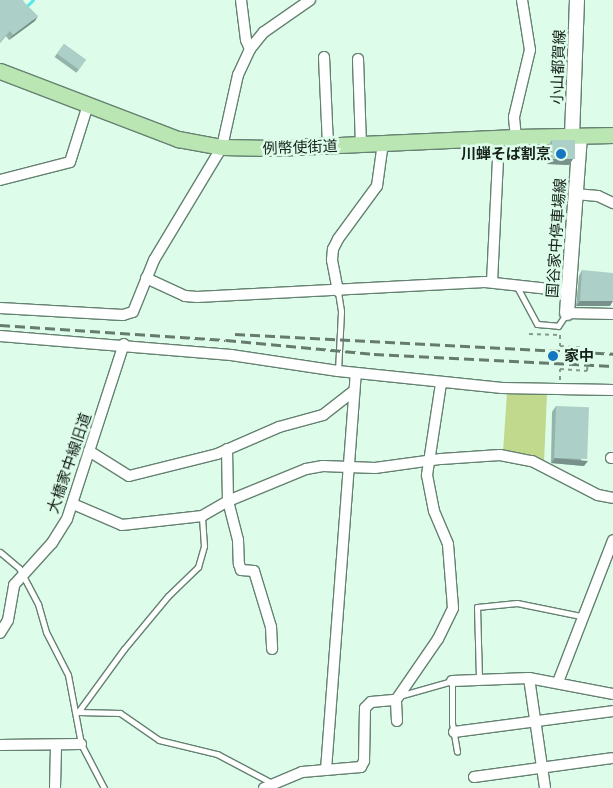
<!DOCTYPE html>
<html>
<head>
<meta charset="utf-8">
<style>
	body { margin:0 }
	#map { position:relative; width:613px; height:788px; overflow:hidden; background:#ddfce9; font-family:Inter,"Noto Sans JP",sans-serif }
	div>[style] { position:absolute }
	.green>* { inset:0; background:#c1d98c }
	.stream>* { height:2.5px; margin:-1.25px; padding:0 1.25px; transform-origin:1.25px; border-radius:1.25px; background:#58e6e6 }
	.path>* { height:2px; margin-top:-1px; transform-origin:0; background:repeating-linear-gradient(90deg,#82998b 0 4px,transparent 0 8px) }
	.roads { filter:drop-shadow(1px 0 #658171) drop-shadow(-1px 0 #658171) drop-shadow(0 1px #658171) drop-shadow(0 -1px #658171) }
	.lane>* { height:5px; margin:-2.5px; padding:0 2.5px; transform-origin:2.5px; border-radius:2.5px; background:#fff }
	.street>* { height:10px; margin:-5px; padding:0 5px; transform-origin:5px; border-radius:5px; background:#fff }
	.secondary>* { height:14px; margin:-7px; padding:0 7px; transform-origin:7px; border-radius:7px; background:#fff }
	.primary>* { height:15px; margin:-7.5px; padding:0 7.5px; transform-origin:7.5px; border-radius:7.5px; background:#b9e6b3 }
	.rail>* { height:2.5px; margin-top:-1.25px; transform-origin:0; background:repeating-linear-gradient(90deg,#677a6f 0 10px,transparent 0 15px) }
	.path-bridge>* { height:2px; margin-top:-1px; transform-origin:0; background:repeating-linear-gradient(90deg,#82998b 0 4px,transparent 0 8px) }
	.wall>* { inset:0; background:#94b3ab; transform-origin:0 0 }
	.shaded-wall>* { inset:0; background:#78928b }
	.building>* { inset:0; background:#acd0c7; transform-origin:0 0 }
	.dots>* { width:14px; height:14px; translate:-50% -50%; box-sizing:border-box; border:2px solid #ddfce9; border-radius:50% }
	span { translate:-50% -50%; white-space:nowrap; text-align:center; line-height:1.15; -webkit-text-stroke:5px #ddfce9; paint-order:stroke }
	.street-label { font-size:15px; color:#15211a }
	.poi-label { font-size:15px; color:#15211a; font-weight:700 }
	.right { translate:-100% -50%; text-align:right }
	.left { translate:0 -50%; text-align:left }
</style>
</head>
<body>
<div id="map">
	<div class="green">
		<div style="clip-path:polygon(507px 393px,547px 394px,544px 463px,503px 452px)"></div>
	</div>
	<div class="stream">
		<div style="left:27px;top:6px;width:8px;rotate:-45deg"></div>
	</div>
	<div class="path">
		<div style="left:529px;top:334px;width:31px;rotate:2deg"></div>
		<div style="left:560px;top:335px;width:11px;rotate:90deg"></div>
		<div style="left:560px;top:346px;width:29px;rotate:4deg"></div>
		<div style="left:568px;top:357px;width:20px;rotate:3deg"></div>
		<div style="left:560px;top:380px;width:11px;rotate:-90deg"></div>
		<div style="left:560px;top:369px;width:27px;rotate:4deg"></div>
	</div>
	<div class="roads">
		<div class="lane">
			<div style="left:516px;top:285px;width:44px;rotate:61.7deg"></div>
			<div style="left:537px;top:324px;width:21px;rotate:5deg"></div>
			<div style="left:558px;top:326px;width:14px;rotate:-56deg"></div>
			<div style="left:338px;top:371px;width:60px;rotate:-87.1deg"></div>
			<div style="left:341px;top:311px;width:20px;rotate:-99deg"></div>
			<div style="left:0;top:552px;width:25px;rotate:40deg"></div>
			<div style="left:19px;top:568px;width:41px;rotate:62.2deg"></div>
			<div style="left:38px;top:604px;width:29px;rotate:74deg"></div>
			<div style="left:46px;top:632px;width:48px;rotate:62.9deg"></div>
			<div style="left:68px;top:675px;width:70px;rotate:79.3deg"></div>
			<div style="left:81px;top:744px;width:50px;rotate:62.4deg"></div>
			<div style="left:479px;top:678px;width:71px;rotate:-91.6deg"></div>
			<div style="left:477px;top:607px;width:40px;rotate:-5.7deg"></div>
			<div style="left:517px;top:603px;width:65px;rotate:11.5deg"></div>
			<div style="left:399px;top:696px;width:55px;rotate:-15.8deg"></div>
			<div style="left:452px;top:681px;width:42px;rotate:90deg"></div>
			<div style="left:452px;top:723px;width:29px;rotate:80deg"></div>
			<div style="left:78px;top:712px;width:78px;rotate:-53.9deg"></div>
			<div style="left:124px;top:649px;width:69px;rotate:-50.3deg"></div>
			<div style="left:168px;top:596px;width:42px;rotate:-44deg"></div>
			<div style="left:198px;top:567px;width:22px;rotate:-74deg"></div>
			<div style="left:204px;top:546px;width:30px;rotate:-94deg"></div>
			<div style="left:78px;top:712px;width:42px;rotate:1.4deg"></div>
			<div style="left:120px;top:713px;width:47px;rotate:34.7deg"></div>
			<div style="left:159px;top:740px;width:60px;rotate:13.6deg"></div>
			<div style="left:217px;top:754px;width:62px;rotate:27.8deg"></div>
		</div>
		<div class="street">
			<div style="left:241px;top:0;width:40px;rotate:82.9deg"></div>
			<div style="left:246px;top:40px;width:10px;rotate:66deg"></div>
			<div style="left:324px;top:57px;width:89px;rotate:87.4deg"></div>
			<div style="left:358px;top:59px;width:85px;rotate:88deg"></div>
			<div style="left:516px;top:137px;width:20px;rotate:-96deg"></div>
			<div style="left:514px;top:117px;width:69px;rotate:-76.6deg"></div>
			<div style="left:530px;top:50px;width:51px;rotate:-99.1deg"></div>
			<div style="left:0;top:180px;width:72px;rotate:-14.4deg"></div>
			<div style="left:70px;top:162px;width:60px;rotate:-72.5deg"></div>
			<div style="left:575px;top:194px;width:23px;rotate:5deg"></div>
			<div style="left:598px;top:196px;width:17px;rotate:25deg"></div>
			<div style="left:146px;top:278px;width:43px;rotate:24.8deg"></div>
			<div style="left:185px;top:296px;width:12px;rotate:5deg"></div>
			<div style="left:197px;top:297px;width:288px;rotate:-3deg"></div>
			<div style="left:485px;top:282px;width:83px;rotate:6.2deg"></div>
			<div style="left:492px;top:282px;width:145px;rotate:-87.2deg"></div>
			<div style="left:338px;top:291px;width:32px;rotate:-101deg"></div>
			<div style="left:332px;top:260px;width:11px;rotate:-85deg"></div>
			<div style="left:333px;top:249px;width:11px;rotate:-63deg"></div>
			<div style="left:338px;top:239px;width:66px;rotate:-53.7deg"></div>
			<div style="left:377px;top:186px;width:43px;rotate:-82.1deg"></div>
			<div style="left:0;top:308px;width:123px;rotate:3.3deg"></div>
			<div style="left:123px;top:315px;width:10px;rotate:-17deg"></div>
			<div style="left:133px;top:312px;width:56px;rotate:-68deg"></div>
			<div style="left:154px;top:260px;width:132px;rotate:-59deg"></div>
			<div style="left:222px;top:147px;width:74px;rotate:-77.5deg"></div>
			<div style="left:238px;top:75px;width:29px;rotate:-65deg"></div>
			<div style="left:250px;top:49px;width:22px;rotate:-51deg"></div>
			<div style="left:264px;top:32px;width:56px;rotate:-34.8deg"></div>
			<div style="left:567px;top:313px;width:46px;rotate:1.2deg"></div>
			<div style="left:0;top:336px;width:232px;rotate:4.7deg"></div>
			<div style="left:231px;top:355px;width:108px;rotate:8.5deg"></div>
			<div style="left:338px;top:371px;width:165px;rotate:5.9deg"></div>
			<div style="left:502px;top:388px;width:111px;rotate:1deg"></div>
			<div style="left:227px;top:449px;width:52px;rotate:88.9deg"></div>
			<div style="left:228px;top:501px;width:40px;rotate:75.6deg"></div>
			<div style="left:238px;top:540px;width:24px;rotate:88deg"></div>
			<div style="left:239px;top:564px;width:6px;rotate:72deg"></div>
			<div style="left:241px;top:570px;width:13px;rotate:4deg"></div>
			<div style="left:254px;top:571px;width:59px;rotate:73.1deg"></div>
			<div style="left:271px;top:627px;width:22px;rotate:87deg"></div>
			<div style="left:89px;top:451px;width:47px;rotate:32deg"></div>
			<div style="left:129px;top:476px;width:91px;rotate:-14deg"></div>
			<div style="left:217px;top:454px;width:68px;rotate:-23.5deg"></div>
			<div style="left:279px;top:427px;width:46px;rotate:-15.3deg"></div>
			<div style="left:323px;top:415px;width:39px;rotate:-38deg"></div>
			<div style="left:611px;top:458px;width:2px"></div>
			<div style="left:73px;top:504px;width:53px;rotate:23.2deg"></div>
			<div style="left:122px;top:525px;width:81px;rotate:-6.4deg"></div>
			<div style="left:202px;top:516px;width:30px;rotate:-30deg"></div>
			<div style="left:228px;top:501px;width:84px;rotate:-22.3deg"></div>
			<div style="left:306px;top:469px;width:17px;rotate:-10deg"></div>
			<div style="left:323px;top:466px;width:52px;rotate:2.2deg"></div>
			<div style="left:375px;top:468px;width:67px;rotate:-7.8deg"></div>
			<div style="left:441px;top:459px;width:59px;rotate:-3.9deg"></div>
			<div style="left:500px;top:455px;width:33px;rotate:11deg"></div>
			<div style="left:532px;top:461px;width:74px;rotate:27.3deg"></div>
			<div style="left:598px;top:495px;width:15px;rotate:11deg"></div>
			<div style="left:0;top:633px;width:15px;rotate:-58deg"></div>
			<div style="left:8px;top:620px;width:36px;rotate:-80deg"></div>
			<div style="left:14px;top:585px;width:57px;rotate:-47.9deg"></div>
			<div style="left:52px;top:543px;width:28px;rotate:-58deg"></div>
			<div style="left:67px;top:519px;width:184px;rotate:-72deg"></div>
			<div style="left:529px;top:678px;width:111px;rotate:81.7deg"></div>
			<div style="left:452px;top:681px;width:77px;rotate:-2.2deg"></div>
			<div style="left:529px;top:678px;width:86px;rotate:10.8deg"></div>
			<div style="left:558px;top:682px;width:152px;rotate:-68.8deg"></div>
			<div style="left:397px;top:721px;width:21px;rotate:-93deg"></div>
			<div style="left:396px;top:700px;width:74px;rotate:-55.5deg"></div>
			<div style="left:438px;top:639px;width:34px;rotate:-64deg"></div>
			<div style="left:453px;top:608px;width:64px;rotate:-94.5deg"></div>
			<div style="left:448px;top:544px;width:36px;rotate:-113deg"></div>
			<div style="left:434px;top:511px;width:37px;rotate:-101deg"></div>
			<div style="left:427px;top:475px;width:93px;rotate:-81.3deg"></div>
			<div style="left:454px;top:732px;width:160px;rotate:-7.5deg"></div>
			<div style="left:0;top:745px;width:81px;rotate:-0.7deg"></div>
			<div style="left:326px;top:770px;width:398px;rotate:-85.7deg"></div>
			<div style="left:474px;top:777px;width:139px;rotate:-7.8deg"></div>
			<div style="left:55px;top:788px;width:41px;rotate:-88.6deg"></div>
			<div style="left:264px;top:788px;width:41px;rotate:-22.8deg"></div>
			<div style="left:302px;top:772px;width:59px;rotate:-4.8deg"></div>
			<div style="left:361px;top:767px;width:7px;rotate:-63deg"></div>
			<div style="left:364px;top:761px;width:53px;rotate:-88.9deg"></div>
			<div style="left:365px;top:708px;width:8px;rotate:-45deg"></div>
			<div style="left:371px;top:702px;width:25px;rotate:-5deg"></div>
		</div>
		<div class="secondary">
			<div style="left:572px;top:136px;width:136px;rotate:-87.9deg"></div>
			<div style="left:567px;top:313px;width:177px;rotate:-85.8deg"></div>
		</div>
		<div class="primary">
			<div style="left:0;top:71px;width:191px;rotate:20.9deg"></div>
			<div style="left:178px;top:139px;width:45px;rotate:10.3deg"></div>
			<div style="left:222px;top:147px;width:51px;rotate:1.1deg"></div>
			<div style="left:273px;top:148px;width:243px;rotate:-2.6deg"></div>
			<div style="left:516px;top:137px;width:97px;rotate:-1.2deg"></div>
		</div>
	</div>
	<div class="rail">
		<div style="left:0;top:325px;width:226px;rotate:3.8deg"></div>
		<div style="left:226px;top:340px;width:149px;rotate:5.4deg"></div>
		<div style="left:374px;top:354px;width:239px;rotate:2.9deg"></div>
		<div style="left:235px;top:334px;width:379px;rotate:3deg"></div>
	</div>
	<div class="path-bridge">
		<div style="left:587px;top:371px;width:23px;rotate:-85deg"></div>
	</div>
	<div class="wall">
		<div style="clip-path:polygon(0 0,35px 21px,9px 40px,6px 36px,0 43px)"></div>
		<div style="left:64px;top:44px;width:27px;height:16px;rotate:36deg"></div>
		<div style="clip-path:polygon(552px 140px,573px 159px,569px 165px,547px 164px,548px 146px)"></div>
		<div style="clip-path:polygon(582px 270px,610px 306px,576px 306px,579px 276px)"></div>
		<div style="clip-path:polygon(556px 406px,584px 466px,551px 463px,552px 412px)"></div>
	</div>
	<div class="shaded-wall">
		<div style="clip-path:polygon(38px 16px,35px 21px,9px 40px,13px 35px)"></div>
		<div style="clip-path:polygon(551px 159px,573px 159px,569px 165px,547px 164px)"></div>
		<div style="clip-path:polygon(580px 301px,613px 301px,610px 306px,576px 306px)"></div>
		<div style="clip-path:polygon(555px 458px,588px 461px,584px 466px,551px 463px)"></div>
	</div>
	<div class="building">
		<div style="clip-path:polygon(0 0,23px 0,24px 2px,38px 16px,13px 35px,10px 31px,0 42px)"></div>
		<div style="left:64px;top:44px;width:27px;height:12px;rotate:36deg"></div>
		<div style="left:552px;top:140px;width:23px;height:19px"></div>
		<div style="clip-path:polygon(582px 270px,613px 273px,613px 301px,580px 301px)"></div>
		<div style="left:556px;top:406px;width:33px;height:52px;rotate:2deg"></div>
	</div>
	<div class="dots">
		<div style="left:561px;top:154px;background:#1776c2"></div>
		<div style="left:553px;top:356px;background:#1776c2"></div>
	</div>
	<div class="street-label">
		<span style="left:558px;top:67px;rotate:-88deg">小山都賀線</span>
		<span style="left:300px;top:147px;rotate:-2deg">例幣使街道</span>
		<span style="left:556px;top:238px;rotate:-86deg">国谷家中停車場線</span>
		<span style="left:69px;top:463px;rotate:-71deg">大橋家中線旧道</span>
	</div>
	<div class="poi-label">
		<span class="right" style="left:551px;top:154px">川蝉そば割烹</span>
		<span class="left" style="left:564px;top:356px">家中</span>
	</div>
</div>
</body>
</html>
